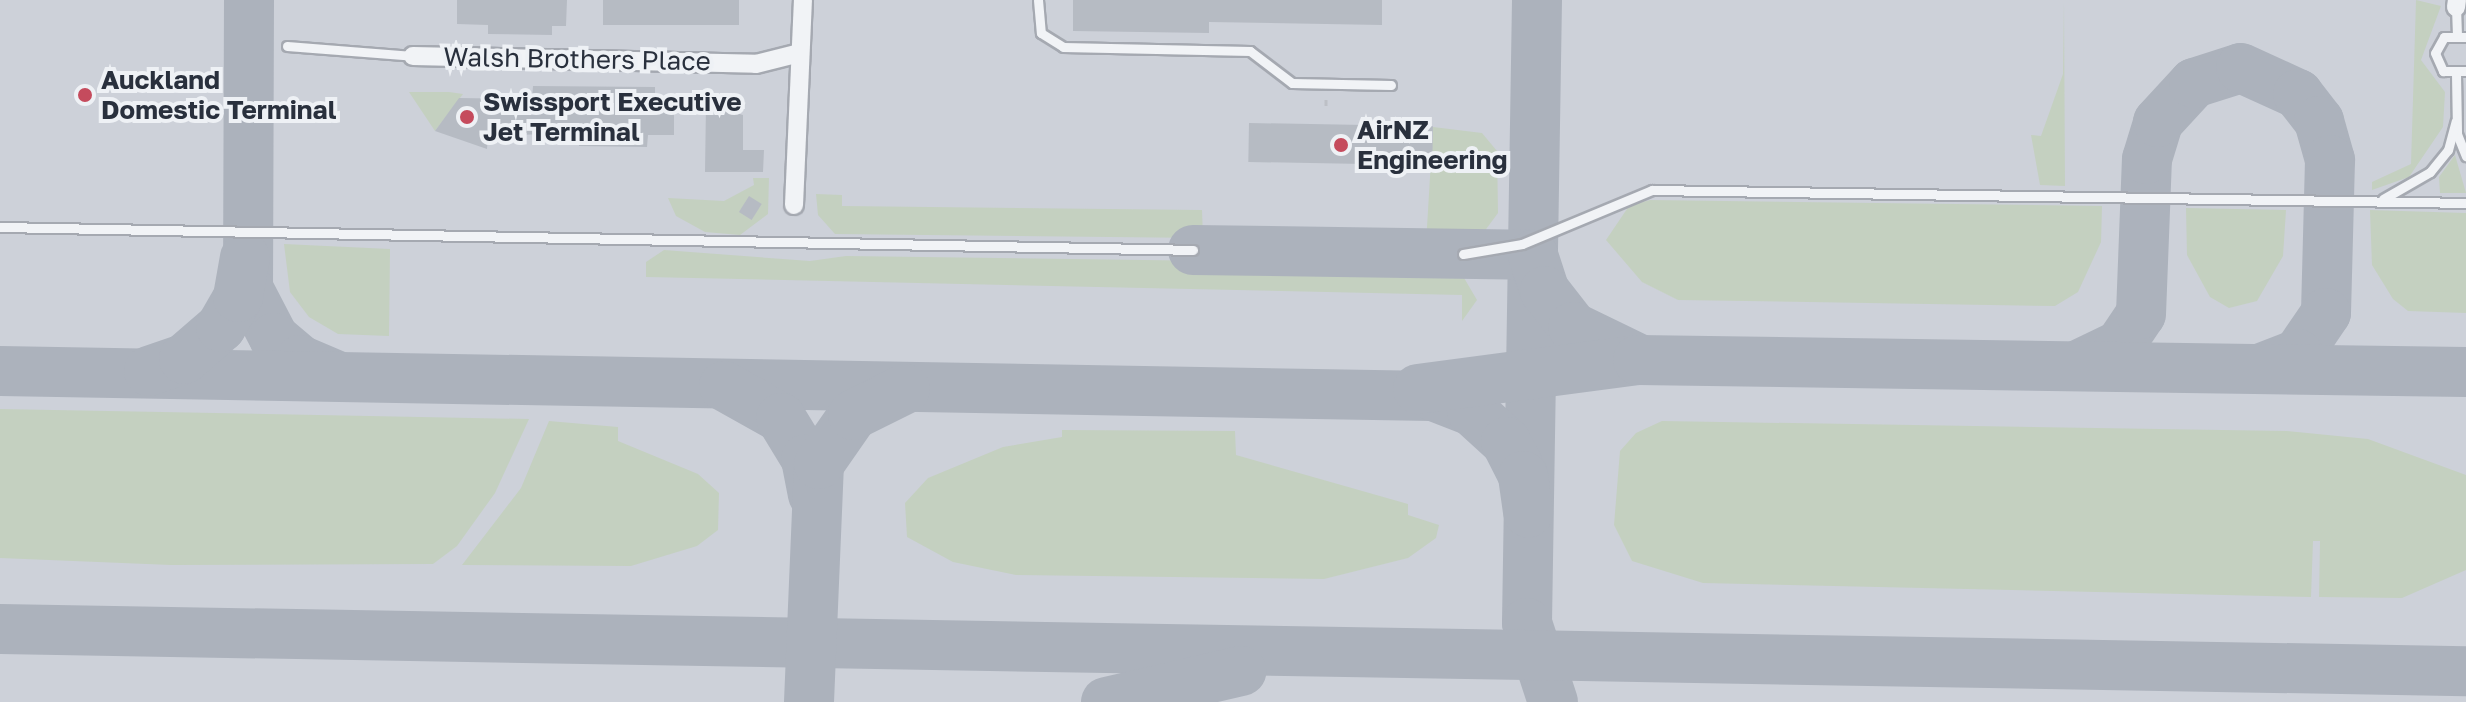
<!DOCTYPE html>
<html>
<head>
<meta charset="utf-8">
<style>
	body { margin:0 }
	#map { position:relative; width:2466px; height:702px; overflow:hidden; background:#dfe2e7; font-family:"Golos Text",sans-serif }
	div>[style] { position:absolute }
	.built>* { inset:0; background:#cdd1d9; transform-origin:0 0 }
	.green>* { inset:0; background:#c4d0c0 }
	.taxiway>* { height:50px; margin:-25px; padding:0 25px; transform-origin:25px; border-radius:25px; background:#acb2bc }
	.building>* { inset:0; background:#b6bbc3; transform-origin:0 0 }
	.path>* { height:3px; margin-top:-1.5px; transform-origin:0; background:repeating-linear-gradient(90deg,#bdc0c6 0 6px,transparent 0 12px) }
	.roads { filter:drop-shadow(2px 0 #a5a9b1) drop-shadow(-2px 0 #a5a9b1) drop-shadow(0 2px #a5a9b1) drop-shadow(0 -2px #a5a9b1) }
	.service>* { height:9px; margin:-4.5px; padding:0 4.5px; transform-origin:4.5px; border-radius:4.5px; background:#f1f3f6 }
	.minor>* { height:18px; margin:-9px; padding:0 9px; transform-origin:9px; border-radius:9px; background:#f1f3f6 }
	.dots>* { width:22px; height:22px; translate:-50% -50%; box-sizing:border-box; border:4px solid #eef1f5; border-radius:50% }
	span { translate:-50% -50%; white-space:nowrap; text-align:center; line-height:1.15; -webkit-text-stroke:8px #eef1f5; paint-order:stroke }
	.street-label { font-size:26px; color:#29303d }
	.poi-label { font-size:26px; color:#29303d; font-weight:700 }
	.left { translate:0 -50%; text-align:left }
</style>
</head>
<body>
<div id="map">
	<div class="built">
		<div style="left:0;top:0;width:2466px;height:702px"></div>
	</div>
	<div class="green">
		<div style="clip-path:polygon(2064px 0,2065px 186px,2040px 185px,2031px 135px,2041px 136px,2063px 74px)"></div>
		<div style="clip-path:polygon(2416px 0,2441px 6px,2421px 60px,2445px 92px,2443px 127px,2409px 177px,2372px 190px,2372px 182px,2411px 164px)"></div>
		<div style="clip-path:polygon(409px 92px,449px 92px,463px 94px,435px 131px)"></div>
		<div style="clip-path:polygon(1433px 127px,1482px 133px,1497px 151px,1498px 213px,1478px 240px,1426px 244px)"></div>
		<div style="clip-path:polygon(2455px 155px,2466px 193px,2440px 193px,2439px 177px)"></div>
		<div style="clip-path:polygon(753px 178px,769px 178px,768px 214px,740px 235px,705px 232px,676px 216px,668px 198px,724px 201px,754px 185px)"></div>
		<div style="clip-path:polygon(816px 194px,842px 195px,842px 206px,1202px 210px,1203px 238px,835px 234px,818px 215px)"></div>
		<div style="clip-path:polygon(1650px 200px,2102px 206px,2101px 242px,2078px 292px,2055px 306px,1678px 300px,1642px 282px,1606px 240px,1629px 206px)"></div>
		<div style="clip-path:polygon(2186px 208px,2286px 210px,2283px 256px,2257px 301px,2229px 308px,2210px 297px,2187px 255px)"></div>
		<div style="clip-path:polygon(2370px 210px,2466px 213px,2466px 313px,2408px 311px,2393px 299px,2372px 265px)"></div>
		<div style="clip-path:polygon(284px 244px,390px 249px,389px 336px,338px 334px,309px 317px,290px 292px)"></div>
		<div style="clip-path:polygon(664px 250px,810px 261px,846px 256px,1445px 264px,1460px 271px,1477px 300px,1462px 321px,1462px 295px,646px 277px,646px 262px)"></div>
		<div style="clip-path:polygon(0 409px,529px 419px,495px 493px,457px 546px,433px 564px,171px 565px,0 558px)"></div>
		<div style="clip-path:polygon(549px 421px,618px 427px,618px 441px,698px 474px,719px 493px,718px 530px,697px 546px,631px 566px,462px 565px,521px 488px)"></div>
		<div style="clip-path:polygon(1662px 421px,2287px 431px,2368px 439px,2466px 475px,2466px 570px,2402px 598px,2319px 597px,2320px 541px,2313px 541px,2311px 597px,1703px 583px,1632px 561px,1614px 525px,1620px 451px,1636px 433px)"></div>
		<div style="clip-path:polygon(1062px 430px,1235px 431px,1236px 455px,1408px 504px,1408px 515px,1439px 525px,1436px 538px,1408px 558px,1324px 579px,1016px 575px,953px 562px,907px 537px,905px 503px,928px 478px,1003px 447px,1062px 437px)"></div>
	</div>
	<div class="taxiway">
		<div style="left:249px;top:0;width:288px;rotate:90.2deg"></div>
		<div style="left:248px;top:288px;width:56px;rotate:62.5deg"></div>
		<div style="left:274px;top:338px;width:34px;rotate:40deg"></div>
		<div style="left:300px;top:360px;width:39px;rotate:23deg"></div>
		<div style="left:1537px;top:0;width:623px;rotate:90.92deg"></div>
		<div style="left:1527px;top:623px;width:83px;rotate:71.8deg"></div>
		<div style="left:1193px;top:250px;width:340px;rotate:0.8deg"></div>
		<div style="left:1533px;top:255px;width:38px;rotate:72deg"></div>
		<div style="left:1545px;top:291px;width:46px;rotate:52.1deg"></div>
		<div style="left:1573px;top:327px;width:71px;rotate:25.8deg"></div>
		<div style="left:2076px;top:366px;width:49px;rotate:-25.5deg"></div>
		<div style="left:2120px;top:345px;width:37px;rotate:-56deg"></div>
		<div style="left:2141px;top:314px;width:155px;rotate:-87.8deg"></div>
		<div style="left:2147px;top:159px;width:39px;rotate:-73deg"></div>
		<div style="left:2158px;top:122px;width:53px;rotate:-47.3deg"></div>
		<div style="left:2194px;top:83px;width:49px;rotate:-17.7deg"></div>
		<div style="left:2241px;top:68px;width:63px;rotate:24.5deg"></div>
		<div style="left:2298px;top:94px;width:34px;rotate:52deg"></div>
		<div style="left:2319px;top:121px;width:41px;rotate:74.2deg"></div>
		<div style="left:2330px;top:160px;width:153px;rotate:91.5deg"></div>
		<div style="left:2326px;top:313px;width:50px;rotate:124.3deg"></div>
		<div style="left:2298px;top:354px;width:42px;rotate:159deg"></div>
		<div style="left:0;top:371px;width:1433px;rotate:1deg"></div>
		<div style="left:1433px;top:396px;width:42px;rotate:21deg"></div>
		<div style="left:1472px;top:411px;width:46px;rotate:42.4deg"></div>
		<div style="left:1506px;top:442px;width:38px;rotate:63deg"></div>
		<div style="left:1523px;top:476px;width:37px;rotate:82deg"></div>
		<div style="left:149px;top:371px;width:37px;rotate:-19deg"></div>
		<div style="left:184px;top:359px;width:49px;rotate:-40.9deg"></div>
		<div style="left:221px;top:327px;width:34px;rotate:-60deg"></div>
		<div style="left:238px;top:297px;width:40px;rotate:-80deg"></div>
		<div style="left:724px;top:386px;width:65px;rotate:29.3deg"></div>
		<div style="left:781px;top:418px;width:48px;rotate:58.6deg"></div>
		<div style="left:806px;top:459px;width:36px;rotate:79deg"></div>
		<div style="left:1418px;top:389px;width:222px;rotate:-7.5deg"></div>
		<div style="left:1638px;top:360px;width:828px;rotate:0.83deg"></div>
		<div style="left:0;top:629px;width:2466px;rotate:0.98deg"></div>
		<div style="left:809px;top:702px;width:238px;rotate:-87.6deg"></div>
		<div style="left:819px;top:464px;width:60px;rotate:-55.2deg"></div>
		<div style="left:853px;top:415px;width:58px;rotate:-26.6deg"></div>
		<div style="left:1106px;top:702px;width:139px;rotate:-12.9deg"></div>
	</div>
	<div class="building">
		<div style="clip-path:polygon(457px 0,567px 0,566px 26px,552px 26px,552px 35px,488px 34px,488px 25px,457px 24px)"></div>
		<div style="left:603px;top:0;width:136px;height:25px"></div>
		<div style="clip-path:polygon(1073px 0,1382px 0,1382px 25px,1209px 22px,1209px 33px,1073px 31px)"></div>
		<div style="clip-path:polygon(533px 86px,655px 87px,655px 103px,674px 103px,674px 135px,648px 135px,647px 147px,579px 146px,579px 133px,488px 136px,487px 149px,435px 131px,459px 98px,532px 99px)"></div>
		<div style="clip-path:polygon(706px 104px,743px 115px,743px 150px,764px 150px,763px 172px,705px 172px)"></div>
		<div style="left:1249px;top:123px;width:184px;height:39px;rotate:1deg"></div>
		<div style="left:749px;top:196px;width:15px;height:19px;rotate:32deg"></div>
	</div>
	<div class="path">
		<div style="left:1326px;top:106px;width:10px;rotate:-90deg"></div>
	</div>
	<div class="roads">
		<div class="service">
			<div style="left:1038px;top:0;width:33px;rotate:85deg"></div>
			<div style="left:1041px;top:33px;width:26px;rotate:32deg"></div>
			<div style="left:1063px;top:47px;width:187px;rotate:1.2deg"></div>
			<div style="left:1250px;top:51px;width:53px;rotate:37.3deg"></div>
			<div style="left:1292px;top:83px;width:99px;rotate:1.2deg"></div>
			<div style="left:2456px;top:7px;width:26px;rotate:88deg"></div>
			<div style="left:2466px;top:37px;width:22px;rotate:180deg"></div>
			<div style="left:2444px;top:37px;width:18px;rotate:119deg"></div>
			<div style="left:2435px;top:53px;width:20px;rotate:66deg"></div>
			<div style="left:2443px;top:71px;width:23px"></div>
			<div style="left:287px;top:46px;width:126px;rotate:4.5deg"></div>
			<div style="left:2456px;top:74px;width:60px;rotate:89deg"></div>
			<div style="left:2457px;top:134px;width:24px;rotate:68deg"></div>
			<div style="left:2383px;top:199px;width:54px;rotate:-29.9deg"></div>
			<div style="left:2430px;top:172px;width:28px;rotate:-51deg"></div>
			<div style="left:2448px;top:150px;width:30px;rotate:-75deg"></div>
			<div style="left:0;top:227px;width:1193px;rotate:1.1deg"></div>
			<div style="left:1463px;top:254px;width:60px;rotate:-9.6deg"></div>
			<div style="left:1522px;top:244px;width:141px;rotate:-22.6deg"></div>
			<div style="left:1652px;top:190px;width:814px;rotate:0.91deg"></div>
		</div>
		<div class="minor">
			<div style="left:2456px;top:7px;width:7px;rotate:-82deg"></div>
			<div style="left:413px;top:56px;width:343px;rotate:1.3deg"></div>
			<div style="left:756px;top:64px;width:41px;rotate:-14deg"></div>
			<div style="left:794px;top:205px;width:205px;rotate:-87.5deg"></div>
		</div>
	</div>
	<div class="dots">
		<div style="left:85px;top:95px;background:#c54b5d"></div>
		<div style="left:467px;top:117px;background:#c54b5d"></div>
		<div style="left:1341px;top:145px;background:#c54b5d"></div>
	</div>
	<div class="street-label">
		<span style="left:577px;top:59px;rotate:1deg">Walsh Brothers Place</span>
	</div>
	<div class="poi-label">
		<span class="left" style="left:101px;top:95px">Auckland<br>Domestic Terminal</span>
		<span class="left" style="left:483px;top:117px">Swissport Executive<br>Jet Terminal</span>
		<span class="left" style="left:1357px;top:145px">AirNZ<br>Engineering</span>
	</div>
</div>
</body>
</html>
